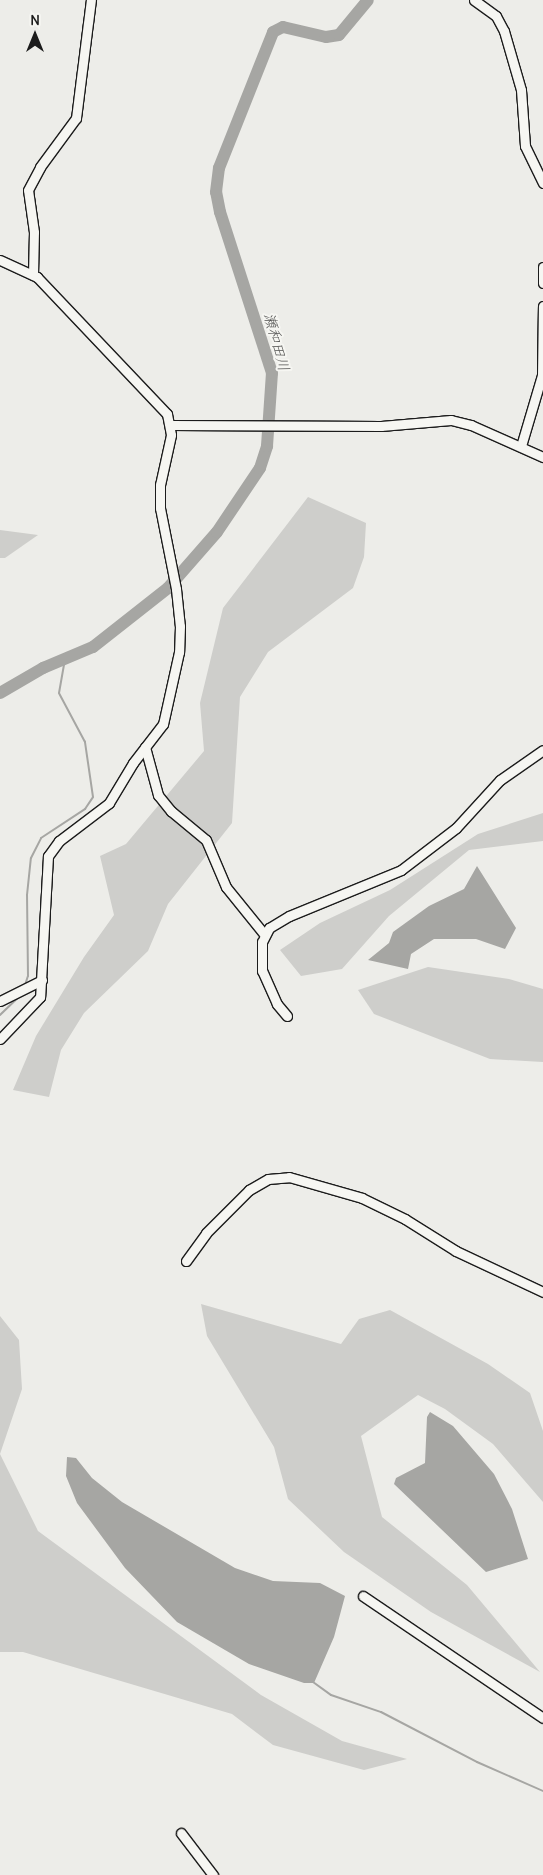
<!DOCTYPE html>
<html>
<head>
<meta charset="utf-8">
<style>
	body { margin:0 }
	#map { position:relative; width:543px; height:1875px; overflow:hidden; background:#edede9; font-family:Delius,"Klee One",sans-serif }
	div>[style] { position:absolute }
	.green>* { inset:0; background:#cececb }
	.water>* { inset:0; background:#a6a6a3 }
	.stream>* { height:2px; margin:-1px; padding:0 1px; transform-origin:1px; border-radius:1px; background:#a6a6a3 }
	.river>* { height:12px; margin:-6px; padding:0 6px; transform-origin:6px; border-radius:6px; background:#a6a6a3 }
	.roads { filter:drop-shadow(1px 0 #1c1c1c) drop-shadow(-1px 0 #1c1c1c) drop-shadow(0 1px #1c1c1c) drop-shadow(0 -1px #1c1c1c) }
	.minor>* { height:9px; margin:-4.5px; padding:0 4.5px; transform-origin:4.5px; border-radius:4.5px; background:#f6f6f2 }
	span { translate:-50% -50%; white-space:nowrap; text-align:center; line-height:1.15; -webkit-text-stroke:4px #f6f6f2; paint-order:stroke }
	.water-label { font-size:15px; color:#535352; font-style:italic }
	.north { position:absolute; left:10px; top:10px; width:50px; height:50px; -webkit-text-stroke:4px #f6f6f2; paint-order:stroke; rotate:0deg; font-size:14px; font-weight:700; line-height:20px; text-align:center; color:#1c1c1c }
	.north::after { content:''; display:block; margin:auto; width:18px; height:22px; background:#1c1c1c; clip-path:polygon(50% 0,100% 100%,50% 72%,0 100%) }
</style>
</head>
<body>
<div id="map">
	<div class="green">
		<div style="clip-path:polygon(308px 497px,366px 523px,364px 557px,353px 588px,268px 652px,240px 697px,232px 823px,168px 904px,148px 951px,84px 1013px,61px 1050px,49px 1097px,13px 1090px,36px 1036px,84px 957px,114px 915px,100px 856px,126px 844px,204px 751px,200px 703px,223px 608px)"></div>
		<div style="clip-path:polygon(0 530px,38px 535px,5px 558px,0 558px)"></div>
		<div style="clip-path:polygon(543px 813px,543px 841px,469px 850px,389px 916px,342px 969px,301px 976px,280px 950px,320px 923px,390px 890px,478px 834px)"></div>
		<div style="clip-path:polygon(428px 967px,509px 979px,543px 989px,543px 1062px,490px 1059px,374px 1014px,358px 990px)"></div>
		<div style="clip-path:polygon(201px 1304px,341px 1344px,359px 1319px,390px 1310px,488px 1364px,530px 1393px,543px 1431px,543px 1502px,493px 1444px,445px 1409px,418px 1395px,361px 1436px,382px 1517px,467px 1585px,540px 1672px,431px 1612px,344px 1552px,288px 1499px,274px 1447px,207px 1336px)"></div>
		<div style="clip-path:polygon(0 1316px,19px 1340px,22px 1389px,0 1454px,38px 1531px,261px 1695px,342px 1741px,407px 1759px,364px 1770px,273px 1745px,232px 1714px,23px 1652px,0 1652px)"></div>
	</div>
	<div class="water">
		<div style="clip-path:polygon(477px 866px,516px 928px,505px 949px,476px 939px,434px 939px,411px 954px,408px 969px,368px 960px,389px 943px,393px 932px,429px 906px,464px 889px)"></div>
		<div style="clip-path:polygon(430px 1412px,453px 1426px,494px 1474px,512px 1509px,528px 1559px,486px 1572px,394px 1484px,396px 1478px,425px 1463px,427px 1417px)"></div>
		<div style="clip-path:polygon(67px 1457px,76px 1458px,92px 1478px,122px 1502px,235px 1568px,273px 1581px,320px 1583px,345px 1596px,334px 1637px,314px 1683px,304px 1683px,249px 1664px,177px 1622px,125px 1568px,77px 1503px,66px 1476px)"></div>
	</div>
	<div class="stream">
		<div style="left:25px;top:985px;width:9px;rotate:-72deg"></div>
		<div style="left:28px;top:976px;width:81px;rotate:-90.7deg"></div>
		<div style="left:27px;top:895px;width:37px;rotate:-84deg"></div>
		<div style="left:31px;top:858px;width:22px;rotate:-63deg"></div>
		<div style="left:41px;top:838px;width:53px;rotate:-33.4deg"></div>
		<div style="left:85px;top:809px;width:14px;rotate:-56deg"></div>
		<div style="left:93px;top:797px;width:56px;rotate:-98.3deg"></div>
		<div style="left:85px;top:742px;width:55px;rotate:-118deg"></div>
		<div style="left:59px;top:693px;width:34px;rotate:-80deg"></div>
		<div style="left:0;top:1015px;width:30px;rotate:-44deg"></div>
		<div style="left:313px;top:1682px;width:22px;rotate:36deg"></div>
		<div style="left:331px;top:1695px;width:53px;rotate:18.8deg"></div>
		<div style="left:381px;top:1712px;width:108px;rotate:27.5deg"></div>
		<div style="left:477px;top:1762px;width:72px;rotate:23.7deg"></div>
	</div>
	<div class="river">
		<div style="left:0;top:693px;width:50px;rotate:-30.2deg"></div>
		<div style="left:43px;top:668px;width:54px;rotate:-22.8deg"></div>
		<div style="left:93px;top:647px;width:95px;rotate:-38.2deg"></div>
		<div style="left:168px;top:588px;width:74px;rotate:-48.8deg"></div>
		<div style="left:217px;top:532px;width:77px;rotate:-56.1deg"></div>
		<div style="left:260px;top:468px;width:23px;rotate:-72deg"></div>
		<div style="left:267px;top:446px;width:73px;rotate:-86.1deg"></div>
		<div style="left:272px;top:373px;width:169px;rotate:-107.9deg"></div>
		<div style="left:220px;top:212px;width:20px;rotate:-101deg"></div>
		<div style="left:216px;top:192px;width:24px;rotate:-83deg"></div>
		<div style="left:219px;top:168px;width:146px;rotate:-68.3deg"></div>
		<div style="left:273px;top:32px;width:11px;rotate:-27deg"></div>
		<div style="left:283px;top:27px;width:44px;rotate:13.1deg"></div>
		<div style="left:326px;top:37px;width:13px;rotate:-9deg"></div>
		<div style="left:339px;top:35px;width:45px;rotate:-50.4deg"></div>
	</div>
	<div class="roads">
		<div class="minor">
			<div style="left:474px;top:0;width:27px;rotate:36deg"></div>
			<div style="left:496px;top:16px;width:17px;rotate:62deg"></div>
			<div style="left:504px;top:31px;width:61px;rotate:73.9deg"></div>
			<div style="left:521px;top:90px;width:56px;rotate:85.9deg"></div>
			<div style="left:525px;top:146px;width:41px;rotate:64.1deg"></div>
			<div style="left:0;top:260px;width:41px;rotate:24.7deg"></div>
			<div style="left:37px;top:277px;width:189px;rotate:46.5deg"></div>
			<div style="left:167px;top:414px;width:21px;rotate:79deg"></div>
			<div style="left:171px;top:435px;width:51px;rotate:102.4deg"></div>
			<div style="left:160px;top:485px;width:23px;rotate:90deg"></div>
			<div style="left:160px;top:508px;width:83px;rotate:78.8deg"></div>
			<div style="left:176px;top:589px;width:37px;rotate:84deg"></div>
			<div style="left:180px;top:626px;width:26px;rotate:92deg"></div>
			<div style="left:179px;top:652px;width:74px;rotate:102.5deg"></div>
			<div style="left:163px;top:724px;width:49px;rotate:127.6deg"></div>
			<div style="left:133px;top:763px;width:47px;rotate:121deg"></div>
			<div style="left:109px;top:803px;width:63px;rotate:142.8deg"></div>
			<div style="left:59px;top:841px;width:19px;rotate:126deg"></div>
			<div style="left:48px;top:856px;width:141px;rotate:93.2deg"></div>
			<div style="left:40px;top:997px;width:58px;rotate:133.6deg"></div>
			<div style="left:543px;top:267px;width:16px;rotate:90deg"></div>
			<div style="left:33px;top:275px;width:43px;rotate:-88.7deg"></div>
			<div style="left:34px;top:232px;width:42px;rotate:-98.1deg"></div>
			<div style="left:28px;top:190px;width:26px;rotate:-62deg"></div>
			<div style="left:40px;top:167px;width:61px;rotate:-53.7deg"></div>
			<div style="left:76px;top:118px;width:119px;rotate:-82.8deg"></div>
			<div style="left:171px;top:425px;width:210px;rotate:0.3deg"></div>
			<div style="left:381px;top:426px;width:70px;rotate:-4.9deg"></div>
			<div style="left:451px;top:420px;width:21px;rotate:14deg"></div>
			<div style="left:471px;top:425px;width:79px;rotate:24deg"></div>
			<div style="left:521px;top:446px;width:74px;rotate:-73.5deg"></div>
			<div style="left:542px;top:375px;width:69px;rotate:-89.2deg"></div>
			<div style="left:145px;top:747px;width:50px;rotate:74.8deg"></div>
			<div style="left:158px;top:795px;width:21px;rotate:51deg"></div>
			<div style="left:171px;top:811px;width:45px;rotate:39.6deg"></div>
			<div style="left:206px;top:840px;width:51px;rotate:66.9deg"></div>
			<div style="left:226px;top:887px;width:60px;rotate:51deg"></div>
			<div style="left:0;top:1001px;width:47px;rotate:-26.6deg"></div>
			<div style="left:287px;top:1016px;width:16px;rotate:-130deg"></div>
			<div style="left:277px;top:1004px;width:36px;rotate:-114deg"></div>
			<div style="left:262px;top:971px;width:29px;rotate:-90deg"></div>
			<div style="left:262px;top:942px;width:16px;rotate:-63deg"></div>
			<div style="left:269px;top:928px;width:23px;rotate:-31deg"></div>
			<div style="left:289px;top:916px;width:121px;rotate:-22.3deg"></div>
			<div style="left:401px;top:870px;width:69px;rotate:-37.4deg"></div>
			<div style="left:456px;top:828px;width:65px;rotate:-47.5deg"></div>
			<div style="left:500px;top:780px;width:52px;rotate:-34.9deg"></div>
			<div style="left:186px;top:1261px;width:34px;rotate:-54deg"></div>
			<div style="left:206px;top:1233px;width:61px;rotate:-45deg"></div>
			<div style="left:249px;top:1190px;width:22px;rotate:-30deg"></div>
			<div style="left:268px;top:1179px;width:21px;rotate:-5deg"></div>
			<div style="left:289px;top:1177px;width:76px;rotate:16deg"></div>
			<div style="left:362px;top:1198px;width:48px;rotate:26deg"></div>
			<div style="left:405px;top:1219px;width:60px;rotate:32.1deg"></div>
			<div style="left:456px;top:1251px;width:96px;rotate:25.2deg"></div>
			<div style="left:363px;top:1596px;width:217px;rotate:34.1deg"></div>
			<div style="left:181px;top:1833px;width:53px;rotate:52.7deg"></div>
		</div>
	</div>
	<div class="water-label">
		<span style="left:277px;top:342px;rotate:75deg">瀬和田川</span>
	</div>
	<div class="north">N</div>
</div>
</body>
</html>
